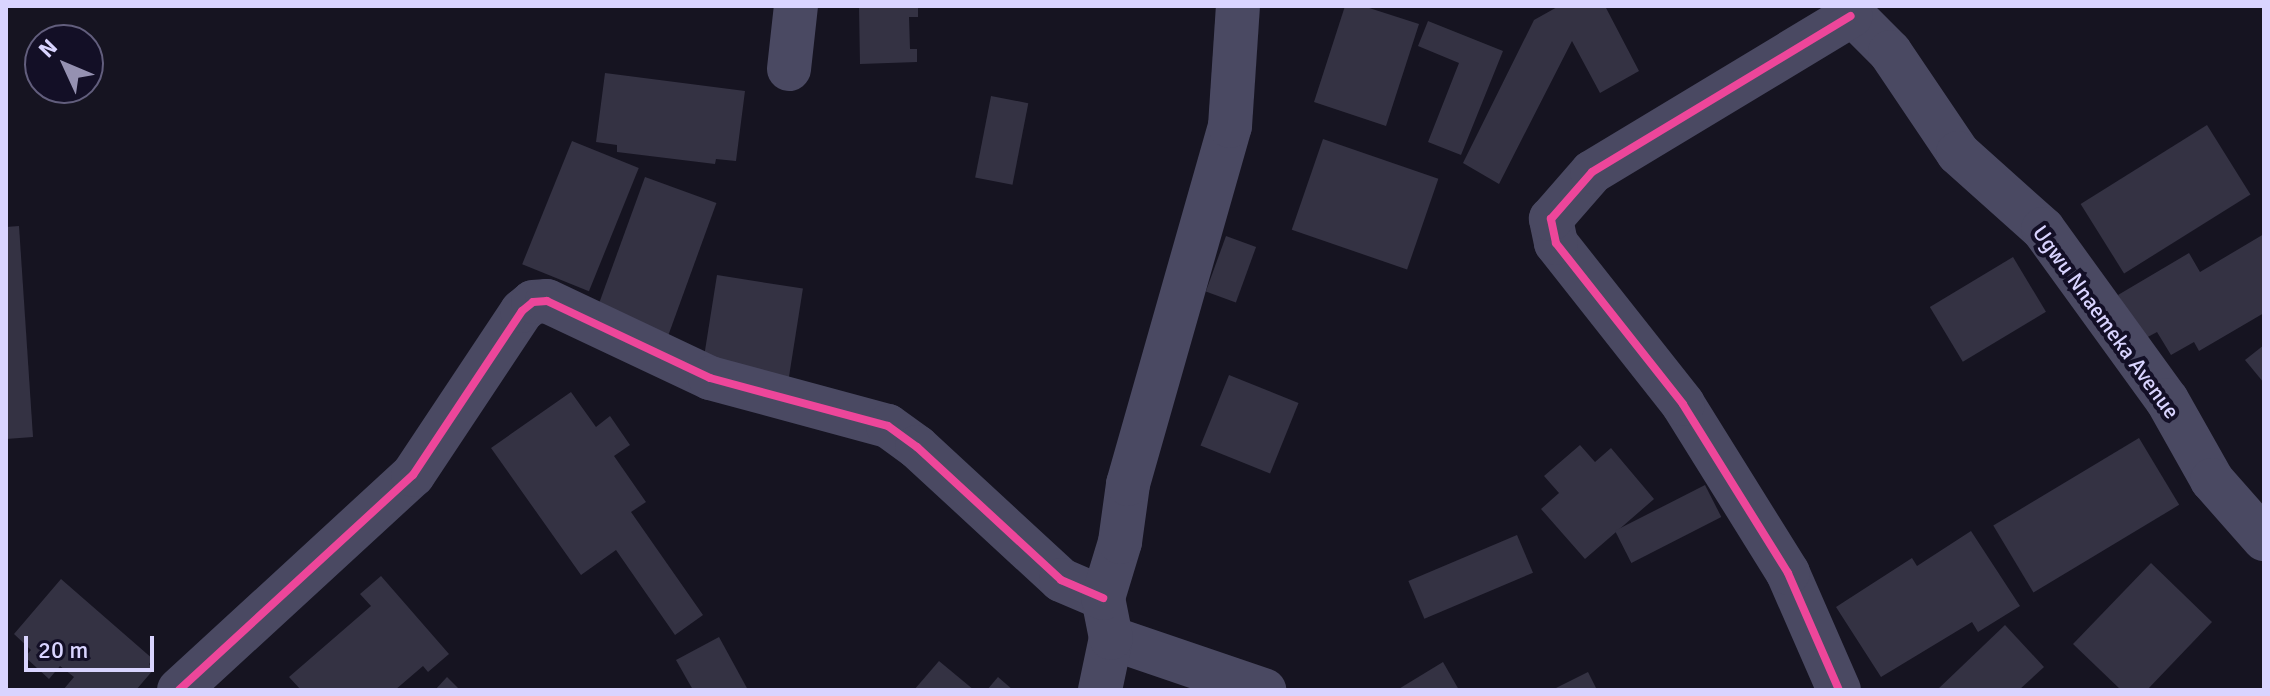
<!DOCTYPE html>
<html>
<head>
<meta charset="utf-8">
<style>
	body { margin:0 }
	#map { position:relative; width:2270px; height:696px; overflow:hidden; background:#161421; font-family:Signika,sans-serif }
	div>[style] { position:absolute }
	.building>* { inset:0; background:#343243; transform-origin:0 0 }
	.minor>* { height:44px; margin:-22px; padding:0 22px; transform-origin:22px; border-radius:22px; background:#4a4962 }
	.cycleway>* { height:8px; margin:-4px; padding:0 4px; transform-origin:4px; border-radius:4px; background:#ed469a }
	span { translate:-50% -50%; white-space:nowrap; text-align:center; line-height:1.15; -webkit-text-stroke:8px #130f26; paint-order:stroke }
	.street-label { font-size:22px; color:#d9d4ff }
	.frame { position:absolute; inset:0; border:8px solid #d9d4ff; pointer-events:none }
	.north { position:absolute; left:24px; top:24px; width:80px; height:80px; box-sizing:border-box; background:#130f26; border:2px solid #625e7d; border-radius:50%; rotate:314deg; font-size:22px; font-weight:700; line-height:32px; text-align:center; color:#d9d4ff }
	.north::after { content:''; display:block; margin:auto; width:28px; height:36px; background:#9591b1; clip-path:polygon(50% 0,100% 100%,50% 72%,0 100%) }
	.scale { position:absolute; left:24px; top:636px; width:130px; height:36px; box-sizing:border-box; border:4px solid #d9d4ff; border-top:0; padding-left:10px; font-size:24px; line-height:28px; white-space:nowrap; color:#d9d4ff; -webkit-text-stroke:6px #130f26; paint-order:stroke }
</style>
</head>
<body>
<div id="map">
	<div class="building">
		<div style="clip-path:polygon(859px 6px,918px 6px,918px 17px,909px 17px,910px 49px,917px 49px,917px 62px,860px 64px)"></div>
		<div style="clip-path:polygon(1345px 6px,1363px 6px,1419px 24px,1386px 126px,1314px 102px)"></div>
		<div style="clip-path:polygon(1559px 6px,1605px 6px,1639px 71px,1600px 93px,1572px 41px,1499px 184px,1463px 163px,1534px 20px)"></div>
		<div style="clip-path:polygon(1428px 21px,1503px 51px,1461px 155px,1428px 142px,1459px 63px,1418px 46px)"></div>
		<div style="clip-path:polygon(605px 73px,745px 91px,736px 161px,716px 159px,715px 164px,617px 152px,617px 145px,596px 142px)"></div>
		<div style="left:991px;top:96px;width:38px;height:83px;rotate:11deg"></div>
		<div style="left:2207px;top:125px;width:82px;height:149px;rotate:58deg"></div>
		<div style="left:1323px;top:139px;width:122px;height:96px;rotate:19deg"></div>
		<div style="left:572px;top:141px;width:72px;height:133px;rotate:22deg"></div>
		<div style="left:645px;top:177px;width:76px;height:151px;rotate:20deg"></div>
		<div style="clip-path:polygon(19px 226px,33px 437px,6px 439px,6px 227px)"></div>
		<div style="clip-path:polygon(2264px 234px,2264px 313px,2199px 351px,2194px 342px,2171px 355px,2157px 332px,2144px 339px,2118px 295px,2189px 253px,2200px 272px)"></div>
		<div style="left:1226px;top:236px;width:32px;height:59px;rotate:20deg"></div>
		<div style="left:2013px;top:257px;width:64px;height:97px;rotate:59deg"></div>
		<div style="left:717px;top:275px;width:87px;height:95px;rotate:9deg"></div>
		<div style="clip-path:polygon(2264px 345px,2264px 383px,2245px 360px)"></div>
		<div style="left:1229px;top:375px;width:75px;height:76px;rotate:22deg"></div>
		<div style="clip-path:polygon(571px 392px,596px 427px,610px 416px,630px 445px,614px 456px,646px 502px,631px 512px,703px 615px,675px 635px,616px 550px,581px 575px,491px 448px)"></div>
		<div style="left:2139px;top:438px;width:78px;height:170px;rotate:59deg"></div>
		<div style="clip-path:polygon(1580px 445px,1595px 462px,1611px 448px,1654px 499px,1585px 559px,1541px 509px,1559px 493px,1544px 476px)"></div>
		<div style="left:1705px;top:485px;width:36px;height:101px;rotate:63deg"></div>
		<div style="clip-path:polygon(1971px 531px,2020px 606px,1978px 632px,1972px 622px,1881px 677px,1836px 607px,1912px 558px,1917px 566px)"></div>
		<div style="left:1517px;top:535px;width:41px;height:118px;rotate:67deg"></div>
		<div style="clip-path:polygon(2151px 563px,2212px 622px,2147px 690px,2121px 690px,2073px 644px)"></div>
		<div style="clip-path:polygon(381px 576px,449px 654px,428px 672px,423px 666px,395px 690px,301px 690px,289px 677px,371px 606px,360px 594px)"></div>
		<div style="clip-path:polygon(61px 579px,154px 660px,149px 664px,154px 669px,136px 690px,63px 690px,74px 677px,60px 666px,49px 679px,25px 657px,31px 650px,14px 634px)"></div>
		<div style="clip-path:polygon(2005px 625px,2044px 667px,2019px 690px,1937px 690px)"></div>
		<div style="clip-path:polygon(719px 637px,748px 690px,693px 690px,676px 660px)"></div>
		<div style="clip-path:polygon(939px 661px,974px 690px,914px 690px)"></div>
		<div style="clip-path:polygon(1443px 662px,1459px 690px,1397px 690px)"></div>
		<div style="clip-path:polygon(1588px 672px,1597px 690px,1552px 690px)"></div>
		<div style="clip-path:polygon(447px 677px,460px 690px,435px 690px)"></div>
		<div style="clip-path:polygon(998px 677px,1013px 690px,987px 690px)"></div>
	</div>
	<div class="minor">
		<div style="left:1844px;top:6px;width:65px;rotate:45deg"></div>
		<div style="left:1890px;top:52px;width:122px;rotate:56deg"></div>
		<div style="left:1958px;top:153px;width:114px;rotate:41.8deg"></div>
		<div style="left:2043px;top:229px;width:211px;rotate:54.1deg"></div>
		<div style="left:2167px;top:400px;width:92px;rotate:60.6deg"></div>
		<div style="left:2212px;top:480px;width:79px;rotate:48.6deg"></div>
		<div style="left:789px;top:69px;width:63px;rotate:-83.7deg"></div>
		<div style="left:1111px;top:638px;width:162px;rotate:18.8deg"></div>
		<div style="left:179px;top:690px;width:318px;rotate:-42.6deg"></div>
		<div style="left:413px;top:475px;width:197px;rotate:-56.4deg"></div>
		<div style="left:522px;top:311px;width:14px;rotate:-39deg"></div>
		<div style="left:533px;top:302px;width:14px;rotate:-4deg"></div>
		<div style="left:547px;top:301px;width:180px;rotate:25.3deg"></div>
		<div style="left:710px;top:378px;width:184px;rotate:15.1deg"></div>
		<div style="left:888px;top:426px;width:36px;rotate:36deg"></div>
		<div style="left:917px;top:447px;width:196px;rotate:42.7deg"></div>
		<div style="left:1061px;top:580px;width:46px;rotate:23.2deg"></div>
		<div style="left:1100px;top:690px;width:53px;rotate:-78.1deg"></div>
		<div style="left:1111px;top:638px;width:41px;rotate:-101.3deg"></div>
		<div style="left:1103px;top:598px;width:59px;rotate:-73.1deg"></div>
		<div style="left:1120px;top:542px;width:59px;rotate:-82.1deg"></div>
		<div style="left:1128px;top:484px;width:372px;rotate:-74.1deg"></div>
		<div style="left:1230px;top:126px;width:120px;rotate:-86.2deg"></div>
		<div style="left:1839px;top:690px;width:128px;rotate:-113.6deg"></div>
		<div style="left:1788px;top:573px;width:199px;rotate:-121.9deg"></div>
		<div style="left:1683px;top:404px;width:205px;rotate:-128.3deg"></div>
		<div style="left:1556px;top:243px;width:25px;rotate:-102deg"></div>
		<div style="left:1551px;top:219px;width:62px;rotate:-48.9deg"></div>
		<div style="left:1592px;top:172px;width:302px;rotate:-31.1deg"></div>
	</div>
	<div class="cycleway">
		<div style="left:179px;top:690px;width:318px;rotate:-42.6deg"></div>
		<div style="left:413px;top:475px;width:197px;rotate:-56.4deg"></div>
		<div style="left:522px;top:311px;width:14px;rotate:-39deg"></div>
		<div style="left:533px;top:302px;width:14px;rotate:-4deg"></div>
		<div style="left:547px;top:301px;width:180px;rotate:25.3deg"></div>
		<div style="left:710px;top:378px;width:184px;rotate:15.1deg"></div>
		<div style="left:888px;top:426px;width:36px;rotate:36deg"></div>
		<div style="left:917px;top:447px;width:196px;rotate:42.7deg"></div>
		<div style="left:1061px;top:580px;width:46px;rotate:23.2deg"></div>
		<div style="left:1839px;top:690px;width:128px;rotate:-113.6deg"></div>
		<div style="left:1788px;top:573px;width:199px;rotate:-121.9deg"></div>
		<div style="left:1683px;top:404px;width:205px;rotate:-128.3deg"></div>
		<div style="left:1556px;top:243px;width:25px;rotate:-102deg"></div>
		<div style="left:1551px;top:219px;width:62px;rotate:-48.9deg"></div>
		<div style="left:1592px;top:172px;width:302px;rotate:-31.1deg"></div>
	</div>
	<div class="street-label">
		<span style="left:2106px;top:322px;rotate:54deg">Ugwu Nnaemeka Avenue</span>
	</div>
	<div class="frame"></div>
	<div class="north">N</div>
	<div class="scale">20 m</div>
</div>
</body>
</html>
